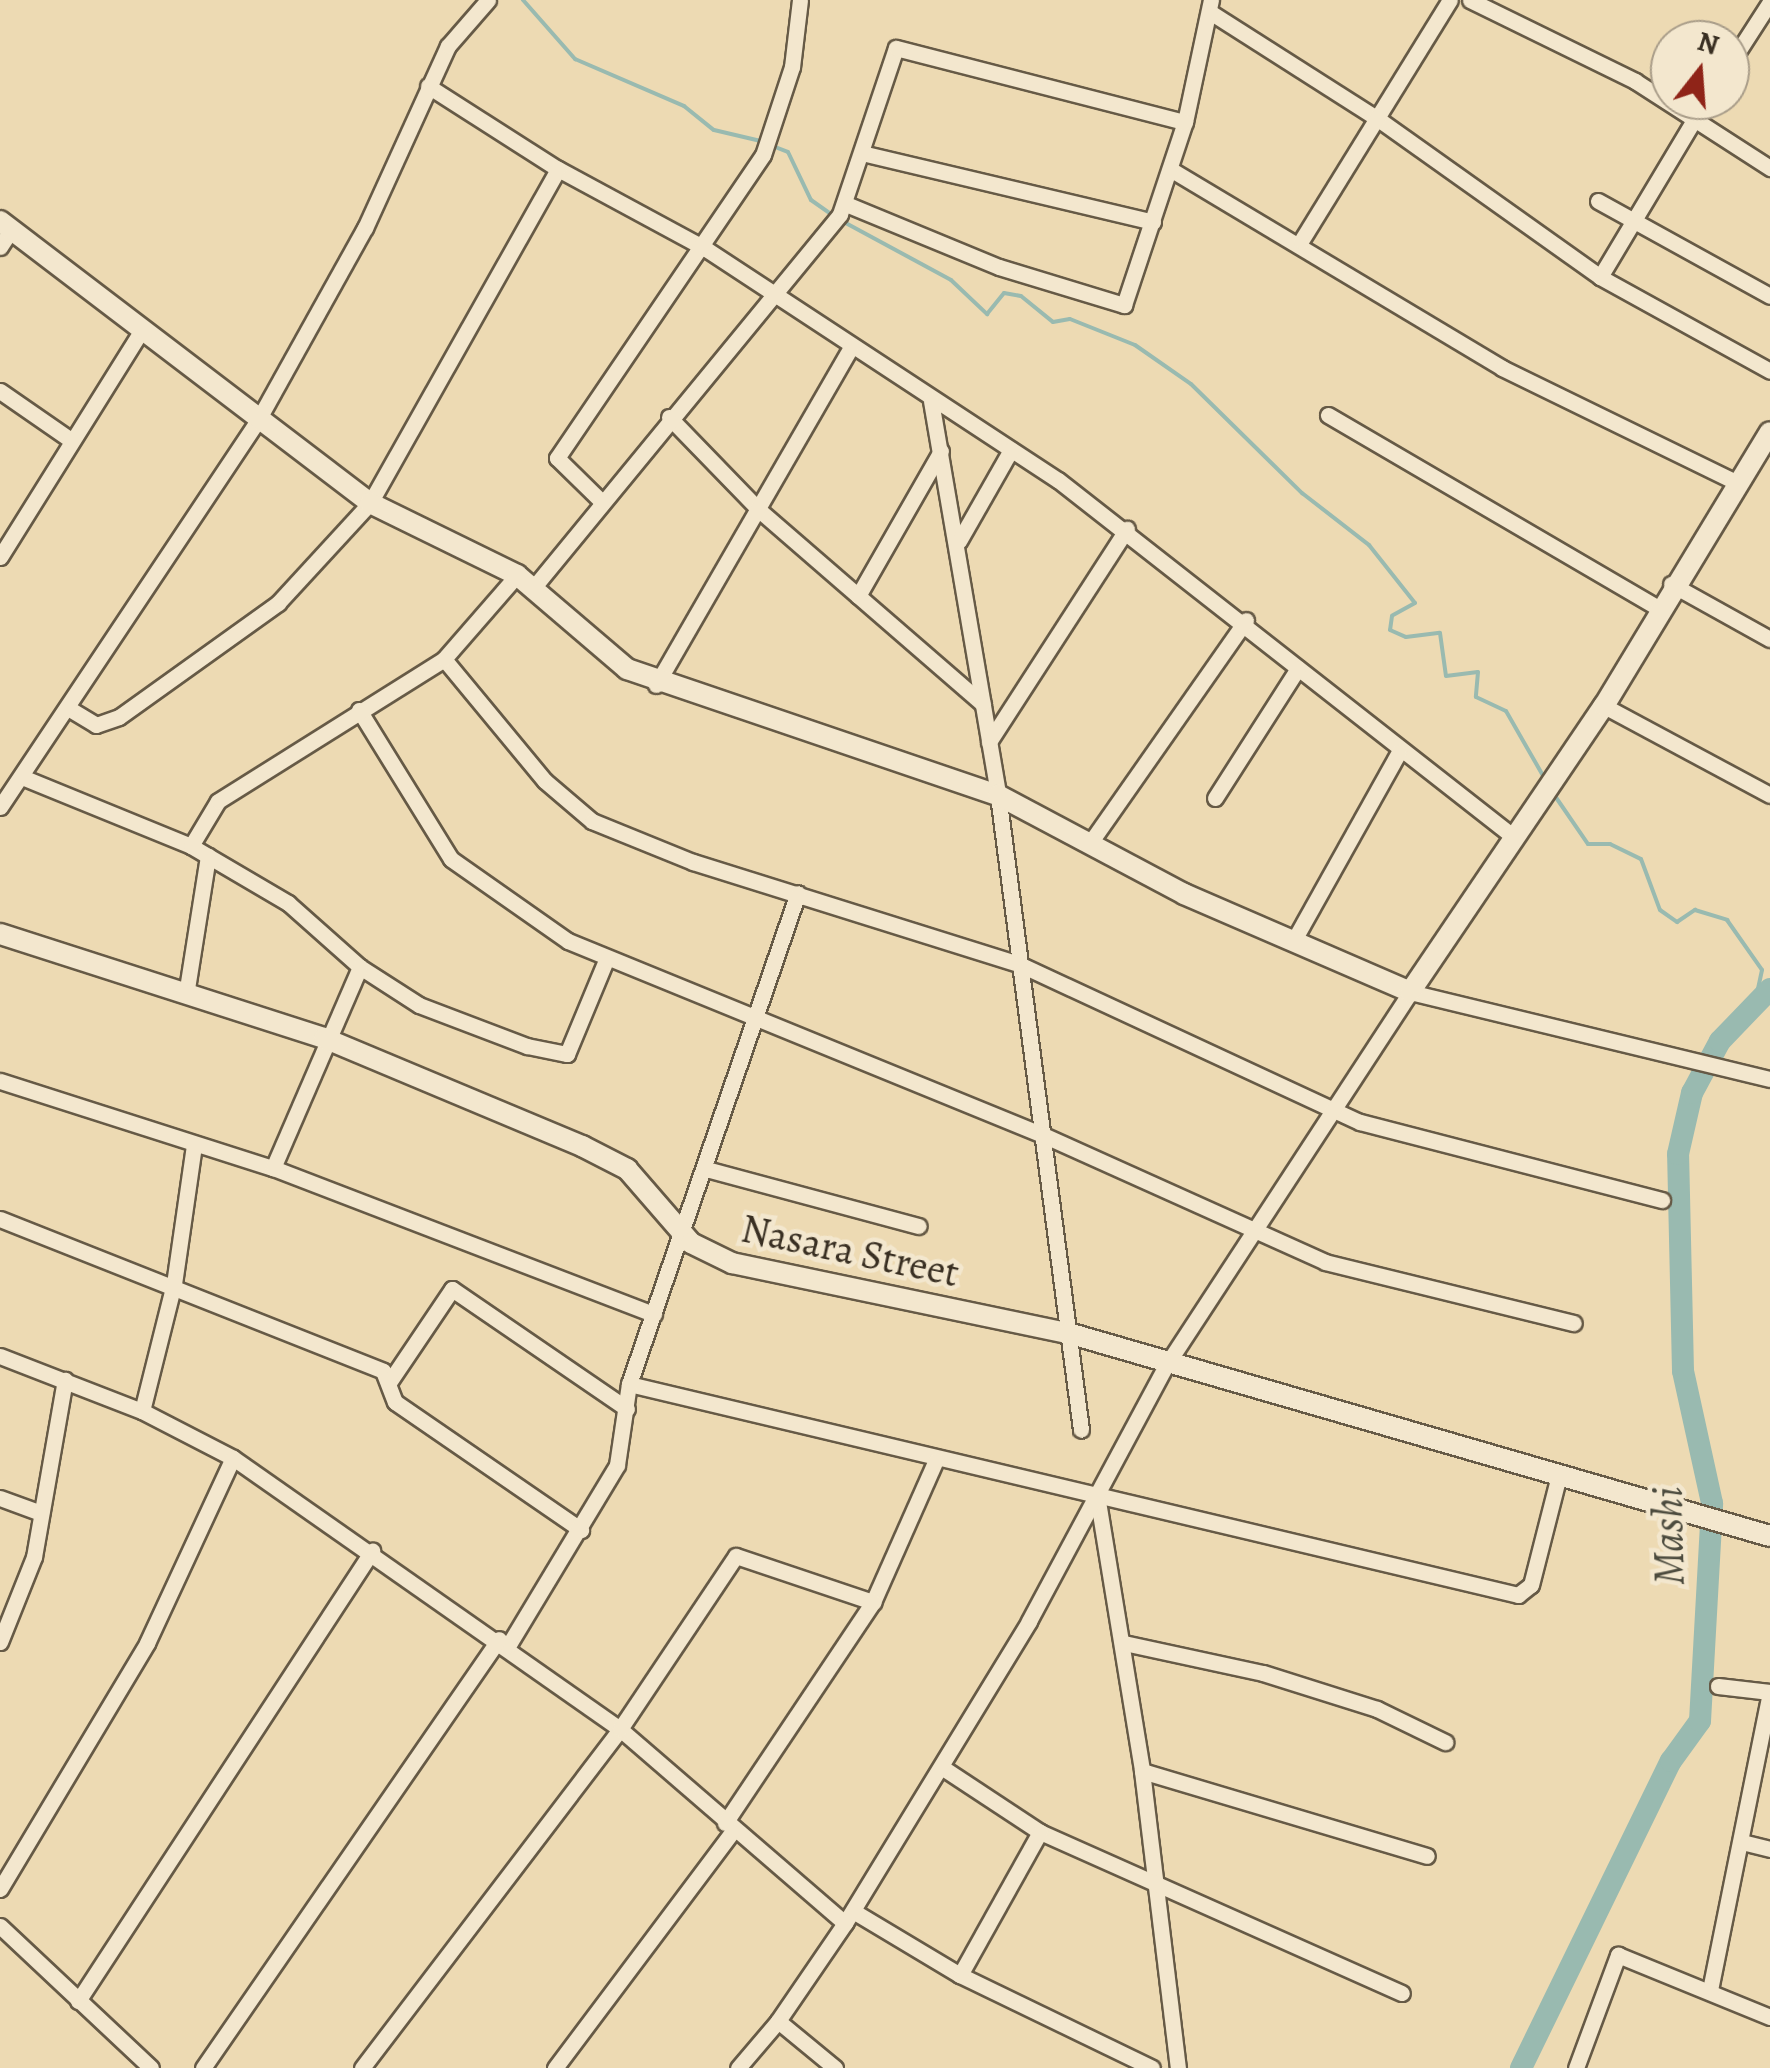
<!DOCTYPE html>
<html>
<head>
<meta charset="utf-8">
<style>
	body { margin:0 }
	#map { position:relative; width:1770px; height:2068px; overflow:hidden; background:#eddab3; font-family:Alegreya,serif }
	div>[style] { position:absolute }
	.stream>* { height:4px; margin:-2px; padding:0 2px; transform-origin:2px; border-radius:2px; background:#99bab0 }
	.river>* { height:22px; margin:-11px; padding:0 11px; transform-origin:11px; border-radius:11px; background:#99bab0 }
	.roads { filter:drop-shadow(2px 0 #665a46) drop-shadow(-2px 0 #665a46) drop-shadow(0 2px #665a46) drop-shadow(0 -2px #665a46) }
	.street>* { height:15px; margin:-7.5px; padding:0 7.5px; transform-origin:7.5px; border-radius:7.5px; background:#f3e7ce }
	.secondary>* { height:20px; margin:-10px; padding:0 10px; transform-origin:10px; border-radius:10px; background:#f3e7ce }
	span { translate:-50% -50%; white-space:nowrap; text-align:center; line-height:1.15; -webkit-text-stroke:9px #f3e7ce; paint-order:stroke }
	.street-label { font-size:40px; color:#392f22 }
	.water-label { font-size:42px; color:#4c4b3e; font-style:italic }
	.north { position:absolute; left:1650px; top:20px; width:100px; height:100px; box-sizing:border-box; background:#f3e7ce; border:2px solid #a99d89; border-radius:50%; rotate:17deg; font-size:28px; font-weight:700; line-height:40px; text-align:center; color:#392f22 }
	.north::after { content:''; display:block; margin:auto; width:35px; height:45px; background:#8f2418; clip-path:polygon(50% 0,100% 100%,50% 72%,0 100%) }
</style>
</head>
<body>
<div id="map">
	<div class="stream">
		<div style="left:523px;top:0;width:79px;rotate:48.6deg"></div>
		<div style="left:575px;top:59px;width:119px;rotate:23.3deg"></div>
		<div style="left:684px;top:106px;width:38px;rotate:39deg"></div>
		<div style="left:714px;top:130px;width:48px;rotate:13.2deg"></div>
		<div style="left:770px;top:145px;width:19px;rotate:21deg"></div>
		<div style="left:788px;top:152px;width:53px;rotate:64.4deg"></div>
		<div style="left:811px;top:200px;width:28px;rotate:35deg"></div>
		<div style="left:842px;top:221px;width:124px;rotate:28.4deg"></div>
		<div style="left:951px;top:280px;width:50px;rotate:43.4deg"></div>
		<div style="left:987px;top:314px;width:27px;rotate:-51deg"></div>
		<div style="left:1004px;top:293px;width:17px;rotate:10deg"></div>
		<div style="left:1021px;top:296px;width:41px;rotate:39.1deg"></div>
		<div style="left:1053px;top:322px;width:17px;rotate:-10deg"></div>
		<div style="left:1070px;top:319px;width:70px;rotate:21.8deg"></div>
		<div style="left:1135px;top:345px;width:68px;rotate:34.9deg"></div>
		<div style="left:1191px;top:384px;width:156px;rotate:44.5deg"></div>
		<div style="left:1302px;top:493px;width:85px;rotate:37.8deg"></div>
		<div style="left:1369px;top:545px;width:74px;rotate:51.6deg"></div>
		<div style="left:1415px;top:603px;width:26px;rotate:151deg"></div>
		<div style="left:1392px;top:616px;width:14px;rotate:98deg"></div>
		<div style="left:1390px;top:630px;width:17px;rotate:24deg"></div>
		<div style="left:1406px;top:637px;width:34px;rotate:-7deg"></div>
		<div style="left:1440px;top:633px;width:43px;rotate:82.1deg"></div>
		<div style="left:1446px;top:676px;width:32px;rotate:-7deg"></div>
		<div style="left:1478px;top:672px;width:25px;rotate:95deg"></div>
		<div style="left:1476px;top:697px;width:33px;rotate:25deg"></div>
		<div style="left:1506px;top:711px;width:78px;rotate:60.2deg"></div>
		<div style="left:1555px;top:796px;width:58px;rotate:55.5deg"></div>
		<div style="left:1588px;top:844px;width:22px"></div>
		<div style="left:1610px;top:844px;width:34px;rotate:26deg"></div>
		<div style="left:1641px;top:859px;width:54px;rotate:69.6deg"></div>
		<div style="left:1660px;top:910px;width:21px;rotate:35deg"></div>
		<div style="left:1677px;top:922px;width:22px;rotate:-34deg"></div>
		<div style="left:1695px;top:910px;width:34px;rotate:17deg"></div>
		<div style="left:1727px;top:920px;width:61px;rotate:55deg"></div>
		<div style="left:1762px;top:970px;width:34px;rotate:102deg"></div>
	</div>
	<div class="river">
		<div style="left:1521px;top:2068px;width:342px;rotate:-64deg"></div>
		<div style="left:1671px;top:1761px;width:49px;rotate:-54.1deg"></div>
		<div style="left:1700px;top:1721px;width:218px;rotate:-86.8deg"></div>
		<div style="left:1712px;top:1503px;width:135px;rotate:-102.4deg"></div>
		<div style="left:1683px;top:1371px;width:217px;rotate:-91.3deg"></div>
		<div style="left:1678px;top:1154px;width:63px;rotate:-77.1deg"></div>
		<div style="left:1692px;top:1093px;width:59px;rotate:-61.7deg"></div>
		<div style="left:1720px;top:1041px;width:72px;rotate:-46.1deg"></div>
	</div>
	<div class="roads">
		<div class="street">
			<div style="left:1470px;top:0;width:184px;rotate:26.1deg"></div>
			<div style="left:1635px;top:81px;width:161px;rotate:32.8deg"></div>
			<div style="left:1210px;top:12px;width:199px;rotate:32.5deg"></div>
			<div style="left:1378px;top:119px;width:272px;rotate:35.4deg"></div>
			<div style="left:1600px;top:277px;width:194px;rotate:28.9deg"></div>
			<div style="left:1730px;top:64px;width:74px;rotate:-57.2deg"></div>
			<div style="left:428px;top:86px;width:154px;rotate:32.6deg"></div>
			<div style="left:558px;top:169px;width:168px;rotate:28.4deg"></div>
			<div style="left:706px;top:249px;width:421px;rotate:33.3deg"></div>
			<div style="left:1058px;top:480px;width:581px;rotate:38.07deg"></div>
			<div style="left:866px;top:154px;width:295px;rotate:13.3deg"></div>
			<div style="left:1170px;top:169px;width:387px;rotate:30.9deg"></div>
			<div style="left:1502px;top:368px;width:260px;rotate:26deg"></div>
			<div style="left:1598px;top:201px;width:196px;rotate:28.9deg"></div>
			<div style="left:846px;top:204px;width:165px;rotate:22.4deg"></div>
			<div style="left:999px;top:267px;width:131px;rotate:16.9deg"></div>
			<div style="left:1124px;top:305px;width:193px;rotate:-71.6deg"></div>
			<div style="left:1185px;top:122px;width:125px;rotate:-78deg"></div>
			<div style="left:1301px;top:241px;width:283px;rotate:-58.3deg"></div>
			<div style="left:0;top:247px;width:20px;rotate:-57deg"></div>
			<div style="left:1600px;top:277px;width:206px;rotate:-59.1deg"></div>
			<div style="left:0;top:391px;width:83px;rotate:34.7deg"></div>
			<div style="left:931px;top:401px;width:400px;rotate:80.3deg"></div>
			<div style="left:998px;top:795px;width:640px;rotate:82.55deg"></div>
			<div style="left:1328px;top:415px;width:381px;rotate:30.3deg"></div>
			<div style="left:669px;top:417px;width:129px;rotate:45.9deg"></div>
			<div style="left:759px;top:510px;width:296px;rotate:40.9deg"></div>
			<div style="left:602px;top:502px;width:63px;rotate:-135.6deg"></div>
			<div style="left:557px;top:458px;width:366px;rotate:-55.8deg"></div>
			<div style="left:763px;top:155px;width:93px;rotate:-71.8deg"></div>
			<div style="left:792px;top:67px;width:67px;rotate:-83.2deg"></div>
			<div style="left:959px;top:541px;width:105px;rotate:-60.3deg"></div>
			<div style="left:0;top:557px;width:264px;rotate:-58deg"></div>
			<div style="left:1671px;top:584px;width:113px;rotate:29.1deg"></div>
			<div style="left:534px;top:587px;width:482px;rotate:-50.6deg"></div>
			<div style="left:840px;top:214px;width:175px;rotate:-71.4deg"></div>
			<div style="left:896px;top:48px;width:298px;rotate:14.4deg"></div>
			<div style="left:858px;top:596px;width:167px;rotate:-60.2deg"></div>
			<div style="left:444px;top:659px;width:158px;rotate:50.4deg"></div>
			<div style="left:545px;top:781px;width:62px;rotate:40.4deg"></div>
			<div style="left:592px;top:821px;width:109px;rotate:22.1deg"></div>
			<div style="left:693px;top:862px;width:342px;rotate:17.4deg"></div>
			<div style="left:1019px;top:964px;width:376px;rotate:24.9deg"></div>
			<div style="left:1360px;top:1122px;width:312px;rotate:14.5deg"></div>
			<div style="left:656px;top:685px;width:390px;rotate:-60deg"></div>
			<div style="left:1604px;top:706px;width:188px;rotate:28.2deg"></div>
			<div style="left:68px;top:708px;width:33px;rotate:31deg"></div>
			<div style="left:96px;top:725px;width:24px;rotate:-19deg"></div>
			<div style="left:119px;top:717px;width:196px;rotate:-35.6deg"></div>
			<div style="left:278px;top:603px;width:136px;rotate:-47.4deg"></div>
			<div style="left:370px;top:503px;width:383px;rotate:-60.6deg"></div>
			<div style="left:359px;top:710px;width:175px;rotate:58.3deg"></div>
			<div style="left:451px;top:859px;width:143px;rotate:35deg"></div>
			<div style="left:568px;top:941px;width:513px;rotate:22.22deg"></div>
			<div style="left:1043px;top:1135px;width:309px;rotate:24.2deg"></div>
			<div style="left:1325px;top:1262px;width:256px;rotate:13.8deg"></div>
			<div style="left:989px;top:742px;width:254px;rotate:-57.1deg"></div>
			<div style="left:22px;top:777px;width:183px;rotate:22.2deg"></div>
			<div style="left:191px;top:846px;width:113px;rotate:30.4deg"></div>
			<div style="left:288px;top:903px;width:96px;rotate:41.6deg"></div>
			<div style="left:360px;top:967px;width:70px;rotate:32.8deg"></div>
			<div style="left:419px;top:1005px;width:116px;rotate:20.8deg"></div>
			<div style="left:527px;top:1046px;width:41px;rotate:11.3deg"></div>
			<div style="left:567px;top:1054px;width:104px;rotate:-67.4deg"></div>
			<div style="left:1215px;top:798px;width:154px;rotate:-57.4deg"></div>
			<div style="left:0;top:807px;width:465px;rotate:-56.3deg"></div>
			<div style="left:258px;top:420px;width:220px;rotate:-60.9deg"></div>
			<div style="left:365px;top:228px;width:200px;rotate:-65.5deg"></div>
			<div style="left:448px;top:46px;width:61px;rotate:-49deg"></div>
			<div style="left:1090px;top:843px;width:272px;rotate:-55deg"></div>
			<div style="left:191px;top:846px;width:52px;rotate:-59deg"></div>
			<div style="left:218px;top:801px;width:267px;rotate:-32.1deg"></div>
			<div style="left:444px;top:659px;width:111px;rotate:-49deg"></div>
			<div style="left:1294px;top:940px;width:215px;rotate:-60.8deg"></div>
			<div style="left:186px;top:995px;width:141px;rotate:-81deg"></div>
			<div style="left:0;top:1081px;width:287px;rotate:17.7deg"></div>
			<div style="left:273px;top:1168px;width:408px;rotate:21deg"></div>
			<div style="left:273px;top:1168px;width:219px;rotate:-66.6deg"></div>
			<div style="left:706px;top:1169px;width:220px;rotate:15deg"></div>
			<div style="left:0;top:1219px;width:412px;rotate:21.6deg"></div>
			<div style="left:383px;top:1371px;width:33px;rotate:69deg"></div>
			<div style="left:395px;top:1402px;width:226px;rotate:34.5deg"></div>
			<div style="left:0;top:1356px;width:152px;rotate:21.2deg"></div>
			<div style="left:142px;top:1411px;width:102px;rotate:27.3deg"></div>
			<div style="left:233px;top:1458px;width:472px;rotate:35deg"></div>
			<div style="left:620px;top:1729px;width:297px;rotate:40.8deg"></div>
			<div style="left:845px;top:1923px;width:119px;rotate:124.4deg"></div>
			<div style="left:778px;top:2021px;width:74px;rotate:39.5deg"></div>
			<div style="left:390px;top:1381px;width:111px;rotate:-56deg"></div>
			<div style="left:452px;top:1289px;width:212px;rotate:34.4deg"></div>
			<div style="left:629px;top:1384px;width:914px;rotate:13.35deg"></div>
			<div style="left:1518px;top:1595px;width:16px;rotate:-38deg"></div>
			<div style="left:1531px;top:1585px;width:114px;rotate:-75.7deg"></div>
			<div style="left:142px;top:1411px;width:131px;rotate:-75.9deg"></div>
			<div style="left:174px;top:1284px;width:139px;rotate:-81.8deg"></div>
			<div style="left:1097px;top:1495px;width:280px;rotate:80.7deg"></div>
			<div style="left:1142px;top:1771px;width:299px;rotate:83.1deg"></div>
			<div style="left:0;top:1498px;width:44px;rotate:20.1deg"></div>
			<div style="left:0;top:1642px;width:92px;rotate:-68.2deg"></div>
			<div style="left:34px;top:1557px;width:180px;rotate:-80.1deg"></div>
			<div style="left:1124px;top:1643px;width:142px;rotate:12.2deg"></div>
			<div style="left:1263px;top:1673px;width:120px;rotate:17.5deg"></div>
			<div style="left:1377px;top:1709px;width:76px;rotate:25.9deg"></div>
			<div style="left:508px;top:1646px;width:211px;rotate:-58.9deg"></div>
			<div style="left:617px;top:1465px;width:82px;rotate:-81.6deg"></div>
			<div style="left:629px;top:1384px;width:519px;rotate:-71.01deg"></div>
			<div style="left:1718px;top:1686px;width:52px;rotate:6.6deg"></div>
			<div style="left:943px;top:1768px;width:116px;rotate:33.4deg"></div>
			<div style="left:1040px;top:1832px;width:396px;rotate:24deg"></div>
			<div style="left:1142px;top:1771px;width:297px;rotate:16.6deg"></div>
			<div style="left:725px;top:1823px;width:266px;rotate:-56.2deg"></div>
			<div style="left:873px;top:1602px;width:155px;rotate:-66.1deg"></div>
			<div style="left:1746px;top:1843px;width:25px;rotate:14deg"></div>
			<div style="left:0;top:1889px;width:287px;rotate:-59.1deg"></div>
			<div style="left:147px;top:1643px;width:204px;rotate:-65.1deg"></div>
			<div style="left:853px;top:1911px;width:125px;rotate:30.9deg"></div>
			<div style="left:960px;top:1975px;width:213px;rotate:25.8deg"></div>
			<div style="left:845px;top:1923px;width:354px;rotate:-58.6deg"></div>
			<div style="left:1029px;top:1621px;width:292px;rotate:-61.8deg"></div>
			<div style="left:1167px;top:1364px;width:444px;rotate:-56.8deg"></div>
			<div style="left:1410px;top:992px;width:370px;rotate:13.6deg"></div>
			<div style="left:0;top:1926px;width:207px;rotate:43.2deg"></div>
			<div style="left:960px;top:1975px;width:164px;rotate:-60.8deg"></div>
			<div style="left:1710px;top:1990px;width:304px;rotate:-78.6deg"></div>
			<div style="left:78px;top:2001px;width:538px;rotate:-56.84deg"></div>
			<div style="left:203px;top:2068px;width:521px;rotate:-55.4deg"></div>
			<div style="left:362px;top:2068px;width:426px;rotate:-52.7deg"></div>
			<div style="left:620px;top:1729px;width:208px;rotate:-56.2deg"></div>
			<div style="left:736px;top:1556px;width:145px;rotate:18.6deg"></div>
			<div style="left:555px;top:2068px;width:295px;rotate:-53.1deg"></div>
			<div style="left:738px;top:2068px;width:62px;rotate:-49.6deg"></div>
			<div style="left:1576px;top:2068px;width:121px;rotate:-69.6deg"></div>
			<div style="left:1618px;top:1955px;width:164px;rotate:22.2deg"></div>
		</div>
		<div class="secondary">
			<div style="left:0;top:221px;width:465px;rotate:37.3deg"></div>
			<div style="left:370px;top:503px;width:164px;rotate:26.1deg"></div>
			<div style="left:517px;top:575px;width:145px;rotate:40.5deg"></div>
			<div style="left:627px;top:669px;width:392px;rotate:18.8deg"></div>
			<div style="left:998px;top:795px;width:211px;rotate:28deg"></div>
			<div style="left:1184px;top:894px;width:246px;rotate:23.4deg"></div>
			<div style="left:1410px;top:992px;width:346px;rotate:-55.9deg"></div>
			<div style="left:1604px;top:706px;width:320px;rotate:-58.8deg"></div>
			<div style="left:0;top:934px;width:340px;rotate:17.8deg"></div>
			<div style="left:324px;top:1038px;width:280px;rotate:22.7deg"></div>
			<div style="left:582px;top:1146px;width:51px;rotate:27.1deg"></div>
			<div style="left:627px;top:1169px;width:98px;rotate:49.1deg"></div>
			<div style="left:691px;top:1243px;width:46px;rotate:26deg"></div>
			<div style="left:732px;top:1263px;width:343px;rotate:11.8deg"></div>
			<div style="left:1068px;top:1333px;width:731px;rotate:16.13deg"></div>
		</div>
	</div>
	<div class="street-label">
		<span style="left:850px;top:1251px;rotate:12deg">Nasara Street</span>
	</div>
	<div class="water-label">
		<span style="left:1668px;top:1536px;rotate:-91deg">Mashi</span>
	</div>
	<div class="north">N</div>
</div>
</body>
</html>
